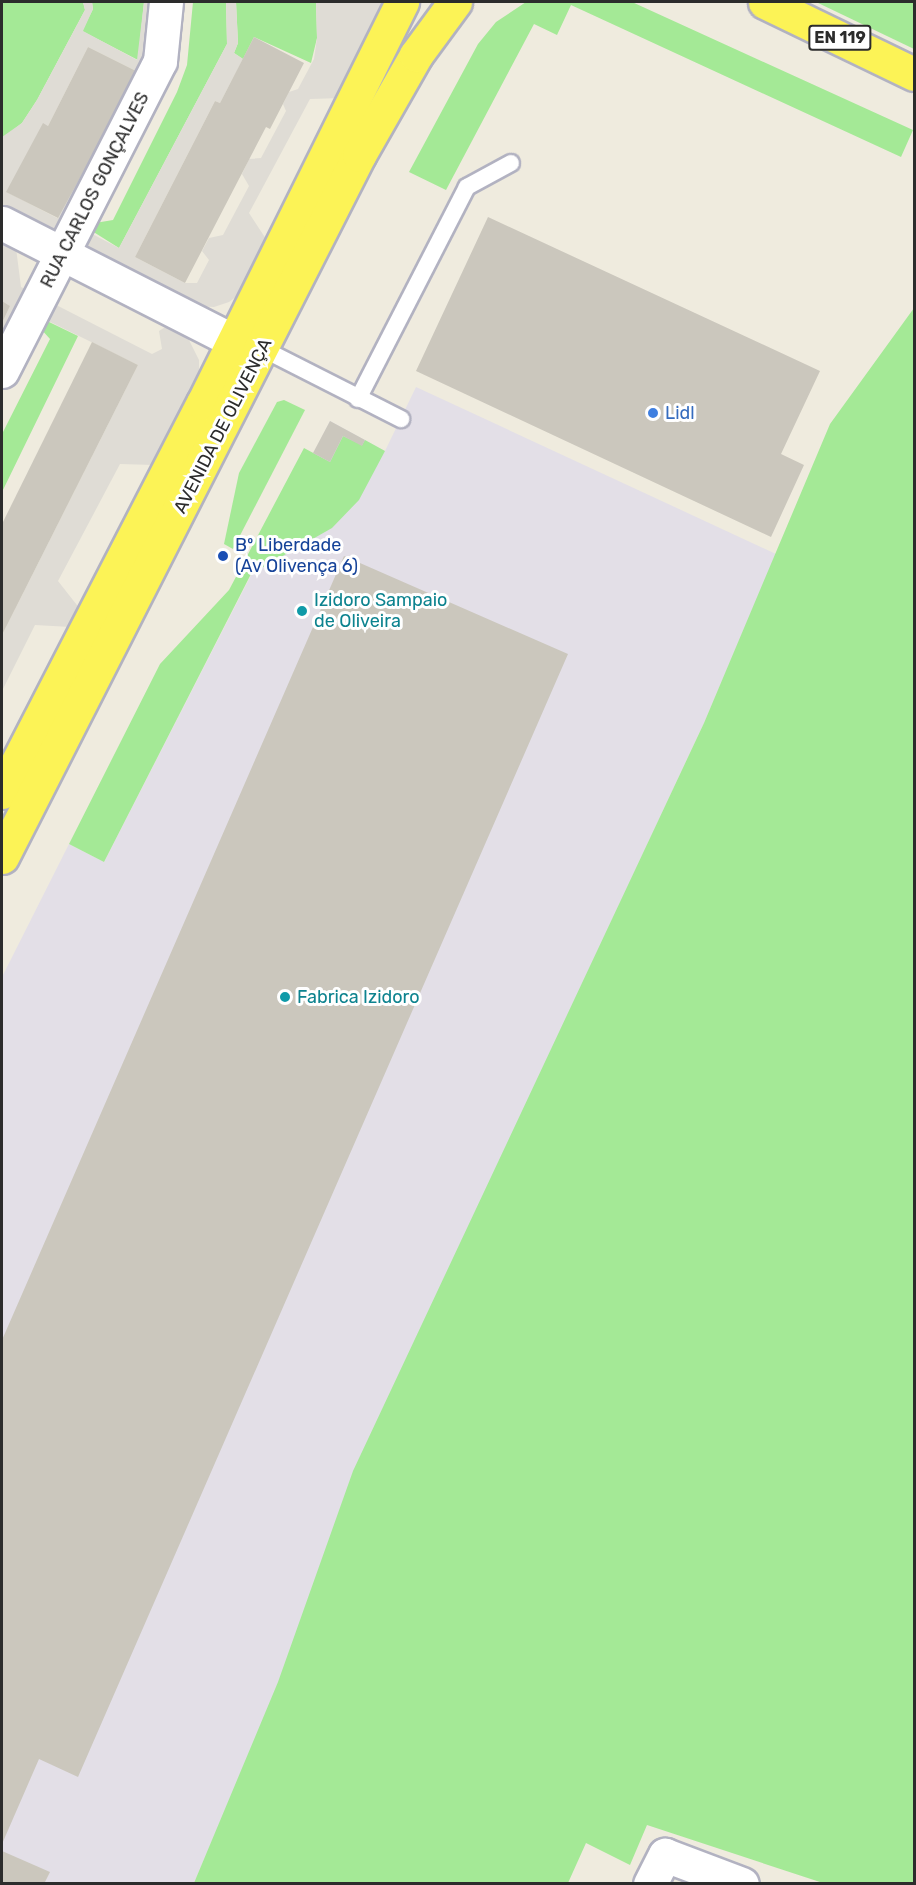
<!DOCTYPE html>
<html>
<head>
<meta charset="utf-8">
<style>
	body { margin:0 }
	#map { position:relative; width:916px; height:1885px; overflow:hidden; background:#efebde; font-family:Rubik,sans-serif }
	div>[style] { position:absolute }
	.industrial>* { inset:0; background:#e3dfe7 }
	.green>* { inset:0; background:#a4e996 }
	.plaza>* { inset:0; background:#dfdcd5 }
	.building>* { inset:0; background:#cbc7bd }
	.roads { filter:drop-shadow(2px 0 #b2b2c1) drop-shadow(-2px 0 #b2b2c1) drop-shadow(0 2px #b2b2c1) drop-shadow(0 -2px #b2b2c1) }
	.service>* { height:16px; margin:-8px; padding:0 8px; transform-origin:8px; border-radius:8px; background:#fff }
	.minor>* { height:33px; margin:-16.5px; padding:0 16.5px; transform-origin:16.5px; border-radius:16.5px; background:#fff }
	.primary>* { height:33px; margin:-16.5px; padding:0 16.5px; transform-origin:16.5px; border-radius:16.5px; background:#fcf356 }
	.dots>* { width:16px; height:16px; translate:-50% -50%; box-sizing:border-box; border:3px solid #fff; border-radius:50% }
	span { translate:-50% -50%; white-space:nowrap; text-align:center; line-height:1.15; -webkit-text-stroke:6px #fff; paint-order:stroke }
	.shield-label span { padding:2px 4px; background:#fff; border:2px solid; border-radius:4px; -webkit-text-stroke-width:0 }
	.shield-label { font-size:16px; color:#2c2c2c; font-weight:700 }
	.street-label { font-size:18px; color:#2c2c2c }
	.shop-label { font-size:18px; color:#366cbe }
	.left { translate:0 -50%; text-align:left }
	.transit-label { font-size:18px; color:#164399 }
	.culture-label { font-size:18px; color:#0d838f }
	.frame { position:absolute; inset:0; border:3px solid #2c2c2c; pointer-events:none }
</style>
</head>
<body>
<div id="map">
	<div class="industrial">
		<div style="clip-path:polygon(416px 387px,776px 554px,704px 723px,534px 1087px,194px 1883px,2px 1883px,2px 977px,69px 844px,104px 862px,330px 421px,385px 451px)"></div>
	</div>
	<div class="green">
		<div style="clip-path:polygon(2px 2px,83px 2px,85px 10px,37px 100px,22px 123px,3px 138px)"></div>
		<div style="clip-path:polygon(92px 2px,144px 2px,138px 60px,82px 31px,93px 9px)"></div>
		<div style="clip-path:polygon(193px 2px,226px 2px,227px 44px,119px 248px,92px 231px,95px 223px,113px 220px,177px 92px,187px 65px)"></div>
		<div style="clip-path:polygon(236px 2px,316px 2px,317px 38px,311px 63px,254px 37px,243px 59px,234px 53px,238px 43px)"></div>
		<div style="clip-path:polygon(526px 2px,632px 2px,913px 130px,901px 157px,571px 5px,557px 35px,534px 24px,446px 190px,409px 172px,478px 44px,496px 22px)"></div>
		<div style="clip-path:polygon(816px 2px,914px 2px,914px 49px)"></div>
		<div style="clip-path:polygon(914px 308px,914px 1883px,823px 1883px,647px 1825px,630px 1865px,586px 1843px,568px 1883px,194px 1883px,278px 1682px,353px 1471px,704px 723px,830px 424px)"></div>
		<div style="clip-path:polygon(47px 321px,78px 336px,2px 492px,2px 434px,50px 339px,41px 329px)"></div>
		<div style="clip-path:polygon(284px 400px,305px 410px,233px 549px,224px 544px,239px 473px,277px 402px)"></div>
		<div style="clip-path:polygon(343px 436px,362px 445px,365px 440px,385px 451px,359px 500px,332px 528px,251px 574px,104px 862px,69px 844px,160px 664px,229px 590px,304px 448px,330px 462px)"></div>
	</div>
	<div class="plaza">
		<div style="clip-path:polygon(evenodd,83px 2px,92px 2px,93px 9px,83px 31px,137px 60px,144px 2px,153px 2px,150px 61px,77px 226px,119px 248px,227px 44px,226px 2px,236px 2px,238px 43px,234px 53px,243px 59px,220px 103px,215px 101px,135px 257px,185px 283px,197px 283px,209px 260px,202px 251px,209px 238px,223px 235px,249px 186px,242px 174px,249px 159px,261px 158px,286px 111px,283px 104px,289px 92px,298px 89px,314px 59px,317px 38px,316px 2px,387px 2px,342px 98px,310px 99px,249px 213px,268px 242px,241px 293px,229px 302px,214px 307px,197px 306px,2px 205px,2px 137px,22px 123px,37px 100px,85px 10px,83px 2px,88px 47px,138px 72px,57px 218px,7px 192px,43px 124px,48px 126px,88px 47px)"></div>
		<div style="clip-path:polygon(2px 241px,16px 248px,21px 287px,152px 354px,162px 349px,159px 331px,167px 326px,187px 336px,199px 360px,199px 376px,154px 465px,120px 464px,58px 581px,80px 609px,71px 627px,35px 625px,2px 691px,2px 635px,138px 365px,26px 310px,2px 356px,2px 323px,10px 306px,2px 301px)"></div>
	</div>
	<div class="building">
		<div style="clip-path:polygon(254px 37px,304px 63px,270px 129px,266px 127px,185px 283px,135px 257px,215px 101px,220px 103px)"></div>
		<div style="clip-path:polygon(88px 47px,138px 72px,58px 218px,6px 192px,43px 123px,48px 126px)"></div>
		<div style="clip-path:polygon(488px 217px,820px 371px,781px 454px,804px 465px,771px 537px,416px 371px)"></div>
		<div style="clip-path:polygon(2px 301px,10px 306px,2px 323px)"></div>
		<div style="clip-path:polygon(92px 342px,138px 365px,2px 635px,2px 524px)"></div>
		<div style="clip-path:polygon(330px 421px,365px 440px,362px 446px,343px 436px,330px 462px,313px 453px)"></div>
		<div style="clip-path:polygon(344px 556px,568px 654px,78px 1777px,39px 1759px,2px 1844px,2px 1340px)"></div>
		<div style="clip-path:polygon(2px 1851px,50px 1872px,44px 1884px,2px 1884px)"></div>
	</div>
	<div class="roads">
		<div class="service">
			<div style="left:263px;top:349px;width:155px;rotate:26.9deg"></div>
			<div style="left:358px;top:399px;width:238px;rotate:-62.8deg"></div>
			<div style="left:467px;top:187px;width:50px;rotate:-28.6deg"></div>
		</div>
		<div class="minor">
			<div style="left:2px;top:223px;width:260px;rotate:27deg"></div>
			<div style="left:2px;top:371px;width:348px;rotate:-63deg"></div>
			<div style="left:160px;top:61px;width:59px;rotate:-84.2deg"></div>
			<div style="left:650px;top:1884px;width:33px;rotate:-63deg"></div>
			<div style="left:665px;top:1855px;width:82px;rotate:20.6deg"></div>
		</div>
		<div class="primary">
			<div style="left:765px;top:2px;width:165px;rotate:25.8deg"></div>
			<div style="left:2px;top:792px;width:438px;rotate:-62.7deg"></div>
			<div style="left:203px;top:403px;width:448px;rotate:-63.6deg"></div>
			<div style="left:2px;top:857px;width:788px;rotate:-63.04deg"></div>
			<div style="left:359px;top:155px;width:115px;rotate:-60.3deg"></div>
			<div style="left:416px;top:55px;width:66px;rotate:-53.7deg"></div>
		</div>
	</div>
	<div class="dots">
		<div style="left:653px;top:413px;background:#3f7fe0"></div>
		<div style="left:223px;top:556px;background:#1a4fb4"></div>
		<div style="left:302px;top:611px;background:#0f9aa8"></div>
		<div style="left:285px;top:997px;background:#0f9aa8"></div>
	</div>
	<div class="shield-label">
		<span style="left:840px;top:38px">EN 119</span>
	</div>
	<div class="street-label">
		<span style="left:95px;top:190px;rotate:-63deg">RUA CARLOS GONÇALVES</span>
		<span style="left:223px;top:426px;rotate:-63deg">AVENIDA DE OLIVENÇA</span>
	</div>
	<div class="shop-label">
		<span class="left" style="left:665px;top:413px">Lidl</span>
	</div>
	<div class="transit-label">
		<span class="left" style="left:235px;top:556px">Bº Liberdade<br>(Av Olivença 6)</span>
	</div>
	<div class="culture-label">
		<span class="left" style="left:314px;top:611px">Izidoro Sampaio<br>de Oliveira</span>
		<span class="left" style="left:297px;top:997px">Fabrica Izidoro</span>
	</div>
	<div class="frame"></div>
</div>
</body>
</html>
